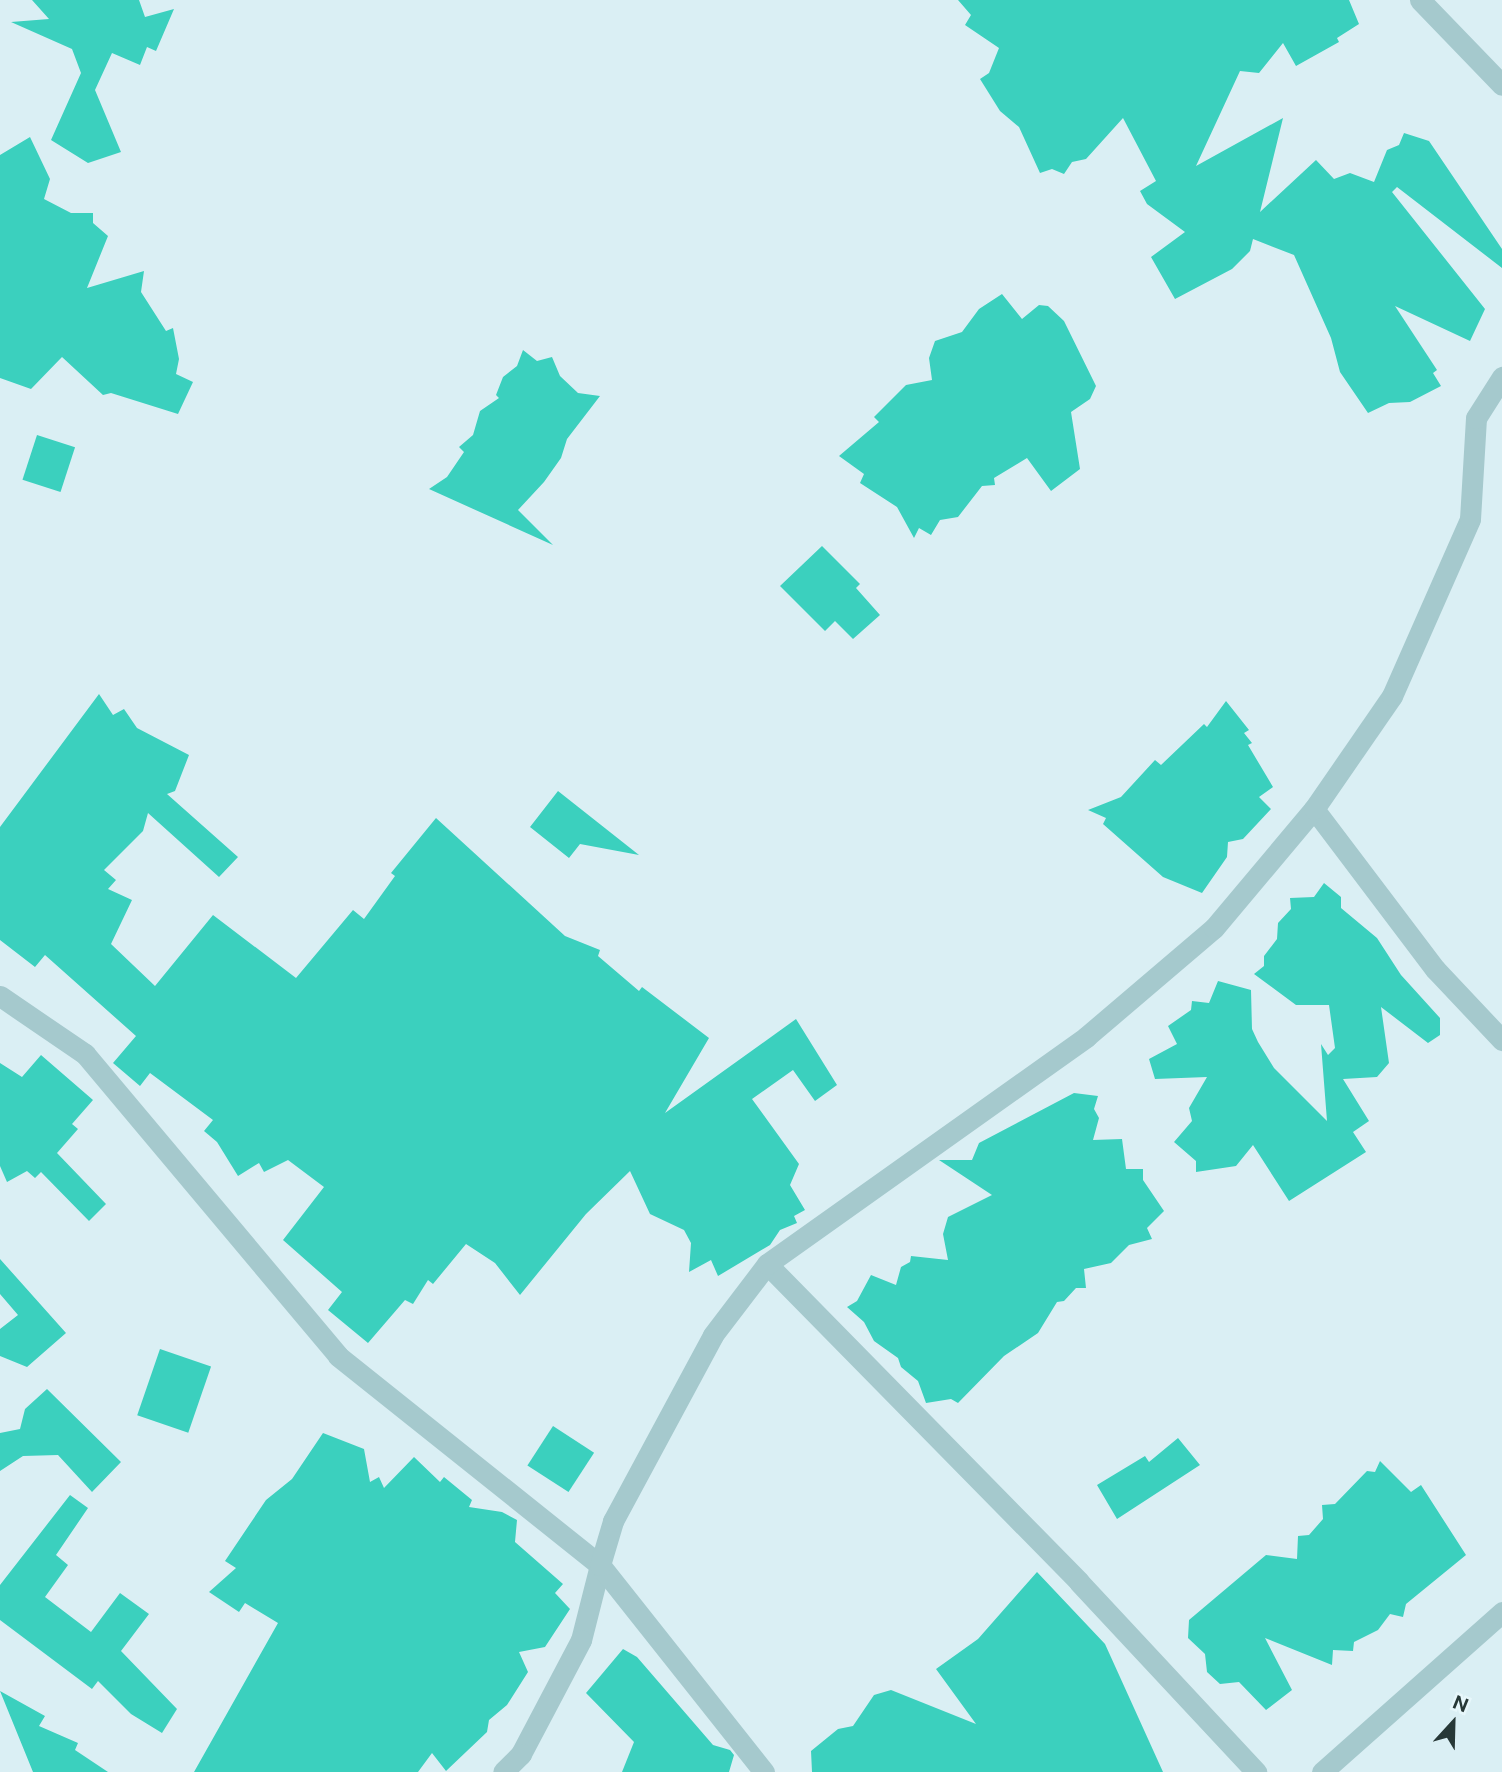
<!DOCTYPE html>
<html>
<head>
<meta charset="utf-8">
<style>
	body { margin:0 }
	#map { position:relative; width:1502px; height:1772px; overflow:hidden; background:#daeff4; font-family:"Public Sans",sans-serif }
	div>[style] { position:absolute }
	.building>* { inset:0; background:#3bd0be; transform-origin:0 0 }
	.street>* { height:21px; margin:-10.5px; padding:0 10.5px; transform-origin:10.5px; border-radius:10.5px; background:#a5c9cd }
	span { translate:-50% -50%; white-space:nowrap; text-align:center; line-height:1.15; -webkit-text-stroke:6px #e7f7fb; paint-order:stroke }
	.north { position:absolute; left:1418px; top:1688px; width:70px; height:70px; -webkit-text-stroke:5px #e7f7fb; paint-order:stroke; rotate:22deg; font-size:19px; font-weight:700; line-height:28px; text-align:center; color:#273837 }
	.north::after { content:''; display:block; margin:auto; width:24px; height:32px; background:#273837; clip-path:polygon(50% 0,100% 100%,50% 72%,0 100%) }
</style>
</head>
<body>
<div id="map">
	<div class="building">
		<div style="clip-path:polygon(32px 0,139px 0,145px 17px,174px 9px,156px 51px,147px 47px,140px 65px,112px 53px,95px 90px,121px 152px,88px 163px,51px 140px,81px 73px,72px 49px,11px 22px,49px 19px)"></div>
		<div style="clip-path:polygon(958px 0,1349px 0,1359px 24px,1337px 38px,1339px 42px,1296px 66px,1283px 43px,1259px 73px,1240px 71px,1196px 166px,1283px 118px,1260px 212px,1316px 160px,1334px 179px,1350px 173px,1374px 182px,1387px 150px,1399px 145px,1404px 133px,1429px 141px,1502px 249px,1502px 268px,1397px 187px,1392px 192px,1485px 309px,1470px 341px,1395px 306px,1437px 370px,1433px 373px,1441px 386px,1410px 402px,1389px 403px,1368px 413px,1340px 372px,1331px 338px,1294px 255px,1253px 239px,1250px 251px,1232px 269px,1175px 299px,1151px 257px,1185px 232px,1147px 204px,1140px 191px,1156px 181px,1123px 118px,1086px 159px,1072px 162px,1064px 174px,1052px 169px,1040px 173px,1019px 127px,1000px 111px,980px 79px,989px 73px,999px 48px,965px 25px,971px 15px)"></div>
		<div style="clip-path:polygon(30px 137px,50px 179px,44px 199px,71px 213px,93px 213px,93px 223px,108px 236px,87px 288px,144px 271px,141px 292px,166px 331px,173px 328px,179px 359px,176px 374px,193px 382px,178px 414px,111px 393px,103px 395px,62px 357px,31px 389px,0 378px,0 155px)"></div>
		<div style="clip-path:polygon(1002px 294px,1022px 319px,1039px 305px,1048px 306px,1064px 321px,1096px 386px,1090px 399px,1071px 412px,1080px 469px,1051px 491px,1027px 458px,994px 478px,995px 485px,982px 486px,958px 517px,940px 520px,931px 535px,919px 528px,914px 538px,897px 507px,860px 483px,864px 474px,839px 456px,879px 422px,874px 417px,906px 385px,932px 380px,929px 358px,935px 341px,962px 332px,979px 309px)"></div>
		<div style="clip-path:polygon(523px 350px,537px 361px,552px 357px,560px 376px,578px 393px,600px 396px,567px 439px,561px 458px,544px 482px,518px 510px,553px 545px,429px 489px,447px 477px,464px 452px,459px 447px,473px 435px,480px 411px,499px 398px,496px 395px,503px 377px,517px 366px)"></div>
		<div style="left:37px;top:435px;width:40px;height:47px;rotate:18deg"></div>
		<div style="clip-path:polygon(822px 546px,860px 584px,856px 588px,880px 615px,853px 639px,835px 621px,825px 631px,780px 586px)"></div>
		<div style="clip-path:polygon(99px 694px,113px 715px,124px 709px,137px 728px,189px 755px,175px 791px,167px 794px,238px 857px,219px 877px,148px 813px,143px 831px,104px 870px,116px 880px,108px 889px,132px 900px,111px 944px,155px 986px,213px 915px,296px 978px,353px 910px,364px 919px,395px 876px,391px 873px,436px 818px,565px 936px,600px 950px,598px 956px,639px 991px,642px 987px,709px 1038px,665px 1113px,796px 1019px,837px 1085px,815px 1101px,793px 1070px,752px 1099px,799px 1164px,790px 1185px,805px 1210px,794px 1216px,797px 1223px,780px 1230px,770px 1245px,718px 1276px,711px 1260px,689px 1272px,691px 1243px,684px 1230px,650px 1214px,630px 1171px,586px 1214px,520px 1295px,495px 1263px,466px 1244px,433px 1284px,428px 1280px,413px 1304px,405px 1300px,368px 1343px,328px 1310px,342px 1292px,283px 1240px,324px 1187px,288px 1160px,264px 1172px,259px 1163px,238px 1176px,217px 1142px,204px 1131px,213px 1120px,150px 1073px,140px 1086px,113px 1063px,136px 1036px,45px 955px,35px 967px,0 940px,0 827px)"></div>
		<div style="clip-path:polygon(1226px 701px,1249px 730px,1244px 733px,1252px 743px,1248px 745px,1273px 787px,1259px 797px,1271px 809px,1243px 839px,1228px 842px,1227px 857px,1202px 893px,1163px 877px,1103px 824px,1106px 818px,1088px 810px,1121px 797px,1155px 760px,1161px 765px,1204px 724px,1207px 727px)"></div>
		<div style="clip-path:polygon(558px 791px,639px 855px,580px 844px,569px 858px,530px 827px)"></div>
		<div style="clip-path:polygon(1324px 883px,1341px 897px,1341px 908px,1377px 938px,1401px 975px,1440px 1018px,1440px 1035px,1428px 1043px,1381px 1007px,1389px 1063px,1377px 1077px,1343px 1079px,1369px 1121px,1353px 1132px,1366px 1152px,1289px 1201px,1253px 1145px,1236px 1166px,1196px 1172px,1196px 1161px,1174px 1142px,1192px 1121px,1189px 1108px,1207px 1077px,1155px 1079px,1149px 1059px,1177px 1044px,1168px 1026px,1191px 1010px,1192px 1001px,1209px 1003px,1218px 981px,1251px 990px,1252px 1029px,1258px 1042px,1274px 1068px,1327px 1121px,1321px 1044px,1328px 1055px,1335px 1048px,1329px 1005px,1296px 1005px,1254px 974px,1264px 966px,1264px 956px,1277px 939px,1278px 923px,1291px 909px,1290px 898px,1314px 897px)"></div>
		<div style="clip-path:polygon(41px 1055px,93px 1100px,72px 1124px,78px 1129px,57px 1153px,106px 1204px,89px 1221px,41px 1172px,35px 1178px,27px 1171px,7px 1182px,0 1166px,0 1063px,22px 1077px)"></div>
		<div style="clip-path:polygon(1074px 1093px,1098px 1096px,1094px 1109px,1099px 1118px,1093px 1140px,1122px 1139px,1126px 1169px,1143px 1169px,1143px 1180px,1164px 1211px,1147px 1228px,1152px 1239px,1129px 1245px,1111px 1263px,1084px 1269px,1086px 1288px,1076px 1288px,1064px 1301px,1057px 1302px,1038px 1333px,1004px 1356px,958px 1403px,951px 1399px,926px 1403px,918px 1381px,901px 1367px,898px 1358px,874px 1341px,864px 1322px,847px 1307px,857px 1301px,871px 1275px,896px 1285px,901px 1267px,910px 1262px,911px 1256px,948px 1260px,943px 1234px,948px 1217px,992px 1195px,939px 1160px,972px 1160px,979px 1143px)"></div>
		<div style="clip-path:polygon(0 1259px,66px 1333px,27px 1367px,0 1356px,0 1329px,18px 1315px,0 1294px)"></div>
		<div style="left:160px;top:1349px;width:54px;height:70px;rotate:19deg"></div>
		<div style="clip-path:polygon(47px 1389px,121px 1462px,92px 1492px,58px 1455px,23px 1456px,0 1471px,0 1433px,20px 1429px,25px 1409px)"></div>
		<div style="left:553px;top:1426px;width:49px;height:47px;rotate:33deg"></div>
		<div style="clip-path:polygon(323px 1433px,364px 1449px,370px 1482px,379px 1477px,384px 1488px,414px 1457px,440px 1482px,444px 1477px,472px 1500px,469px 1507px,502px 1512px,517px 1520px,515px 1542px,563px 1584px,555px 1593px,570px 1609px,545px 1647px,519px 1652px,528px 1672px,507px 1705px,489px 1720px,487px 1732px,446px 1771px,432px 1753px,418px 1772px,194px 1772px,278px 1623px,245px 1603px,239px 1612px,209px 1592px,236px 1568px,225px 1561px,266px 1500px,292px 1479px)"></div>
		<div style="clip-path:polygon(1178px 1438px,1200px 1465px,1117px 1519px,1097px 1485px,1145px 1456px,1149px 1462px)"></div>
		<div style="clip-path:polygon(1380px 1461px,1411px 1492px,1421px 1485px,1466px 1555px,1406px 1604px,1403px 1617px,1390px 1614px,1378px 1630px,1354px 1642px,1353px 1651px,1333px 1650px,1332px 1665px,1265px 1638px,1292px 1690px,1266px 1710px,1239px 1682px,1220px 1684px,1207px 1672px,1205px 1654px,1188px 1638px,1189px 1620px,1266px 1555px,1297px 1559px,1298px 1536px,1309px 1535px,1323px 1519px,1322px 1505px,1335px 1504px,1367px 1471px,1375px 1472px)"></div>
		<div style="clip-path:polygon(70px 1495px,88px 1508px,56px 1555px,68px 1565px,45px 1597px,91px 1632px,120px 1593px,149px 1614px,121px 1651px,177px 1709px,162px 1733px,131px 1714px,98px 1681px,92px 1689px,0 1620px,0 1585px)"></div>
		<div style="clip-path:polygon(1037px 1572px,1105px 1644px,1163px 1772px,812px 1772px,811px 1751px,838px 1729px,853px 1726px,874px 1695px,891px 1690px,976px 1724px,936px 1669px,978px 1639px)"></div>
		<div style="clip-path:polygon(623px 1649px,637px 1657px,713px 1745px,730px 1750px,734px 1755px,729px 1772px,622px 1772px,634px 1742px,586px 1693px)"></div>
		<div style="clip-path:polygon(0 1691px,45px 1716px,39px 1726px,78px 1743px,75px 1750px,108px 1772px,33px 1772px)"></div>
	</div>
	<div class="street">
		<div style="left:1420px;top:0;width:118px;rotate:46deg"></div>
		<div style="left:1314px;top:809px;width:201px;rotate:52.9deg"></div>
		<div style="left:1435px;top:969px;width:98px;rotate:46.7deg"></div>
		<div style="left:0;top:996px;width:103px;rotate:34.3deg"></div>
		<div style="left:85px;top:1054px;width:394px;rotate:50deg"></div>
		<div style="left:338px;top:1356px;width:335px;rotate:38.6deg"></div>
		<div style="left:600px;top:1565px;width:77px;rotate:104.2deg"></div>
		<div style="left:581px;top:1640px;width:129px;rotate:117.8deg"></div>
		<div style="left:521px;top:1754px;width:25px;rotate:135deg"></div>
		<div style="left:767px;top:1264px;width:445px;rotate:45.5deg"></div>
		<div style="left:1079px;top:1582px;width:260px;rotate:47deg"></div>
		<div style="left:764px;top:1772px;width:264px;rotate:-128.4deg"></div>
		<div style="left:600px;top:1565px;width:46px;rotate:-73.5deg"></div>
		<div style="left:613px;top:1521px;width:211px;rotate:-61.7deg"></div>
		<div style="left:713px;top:1335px;width:89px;rotate:-52.7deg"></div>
		<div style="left:767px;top:1264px;width:392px;rotate:-35.4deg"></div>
		<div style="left:1086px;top:1037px;width:168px;rotate:-40.4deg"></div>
		<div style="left:1214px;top:928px;width:155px;rotate:-50deg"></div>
		<div style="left:1314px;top:809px;width:137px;rotate:-55.4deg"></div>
		<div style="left:1392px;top:696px;width:193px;rotate:-66.2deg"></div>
		<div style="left:1470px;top:519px;width:101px;rotate:-86.6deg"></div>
		<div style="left:1476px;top:418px;width:49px;rotate:-57.6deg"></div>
		<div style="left:1322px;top:1772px;width:241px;rotate:-41.6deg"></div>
	</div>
	<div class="north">N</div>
</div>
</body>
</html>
